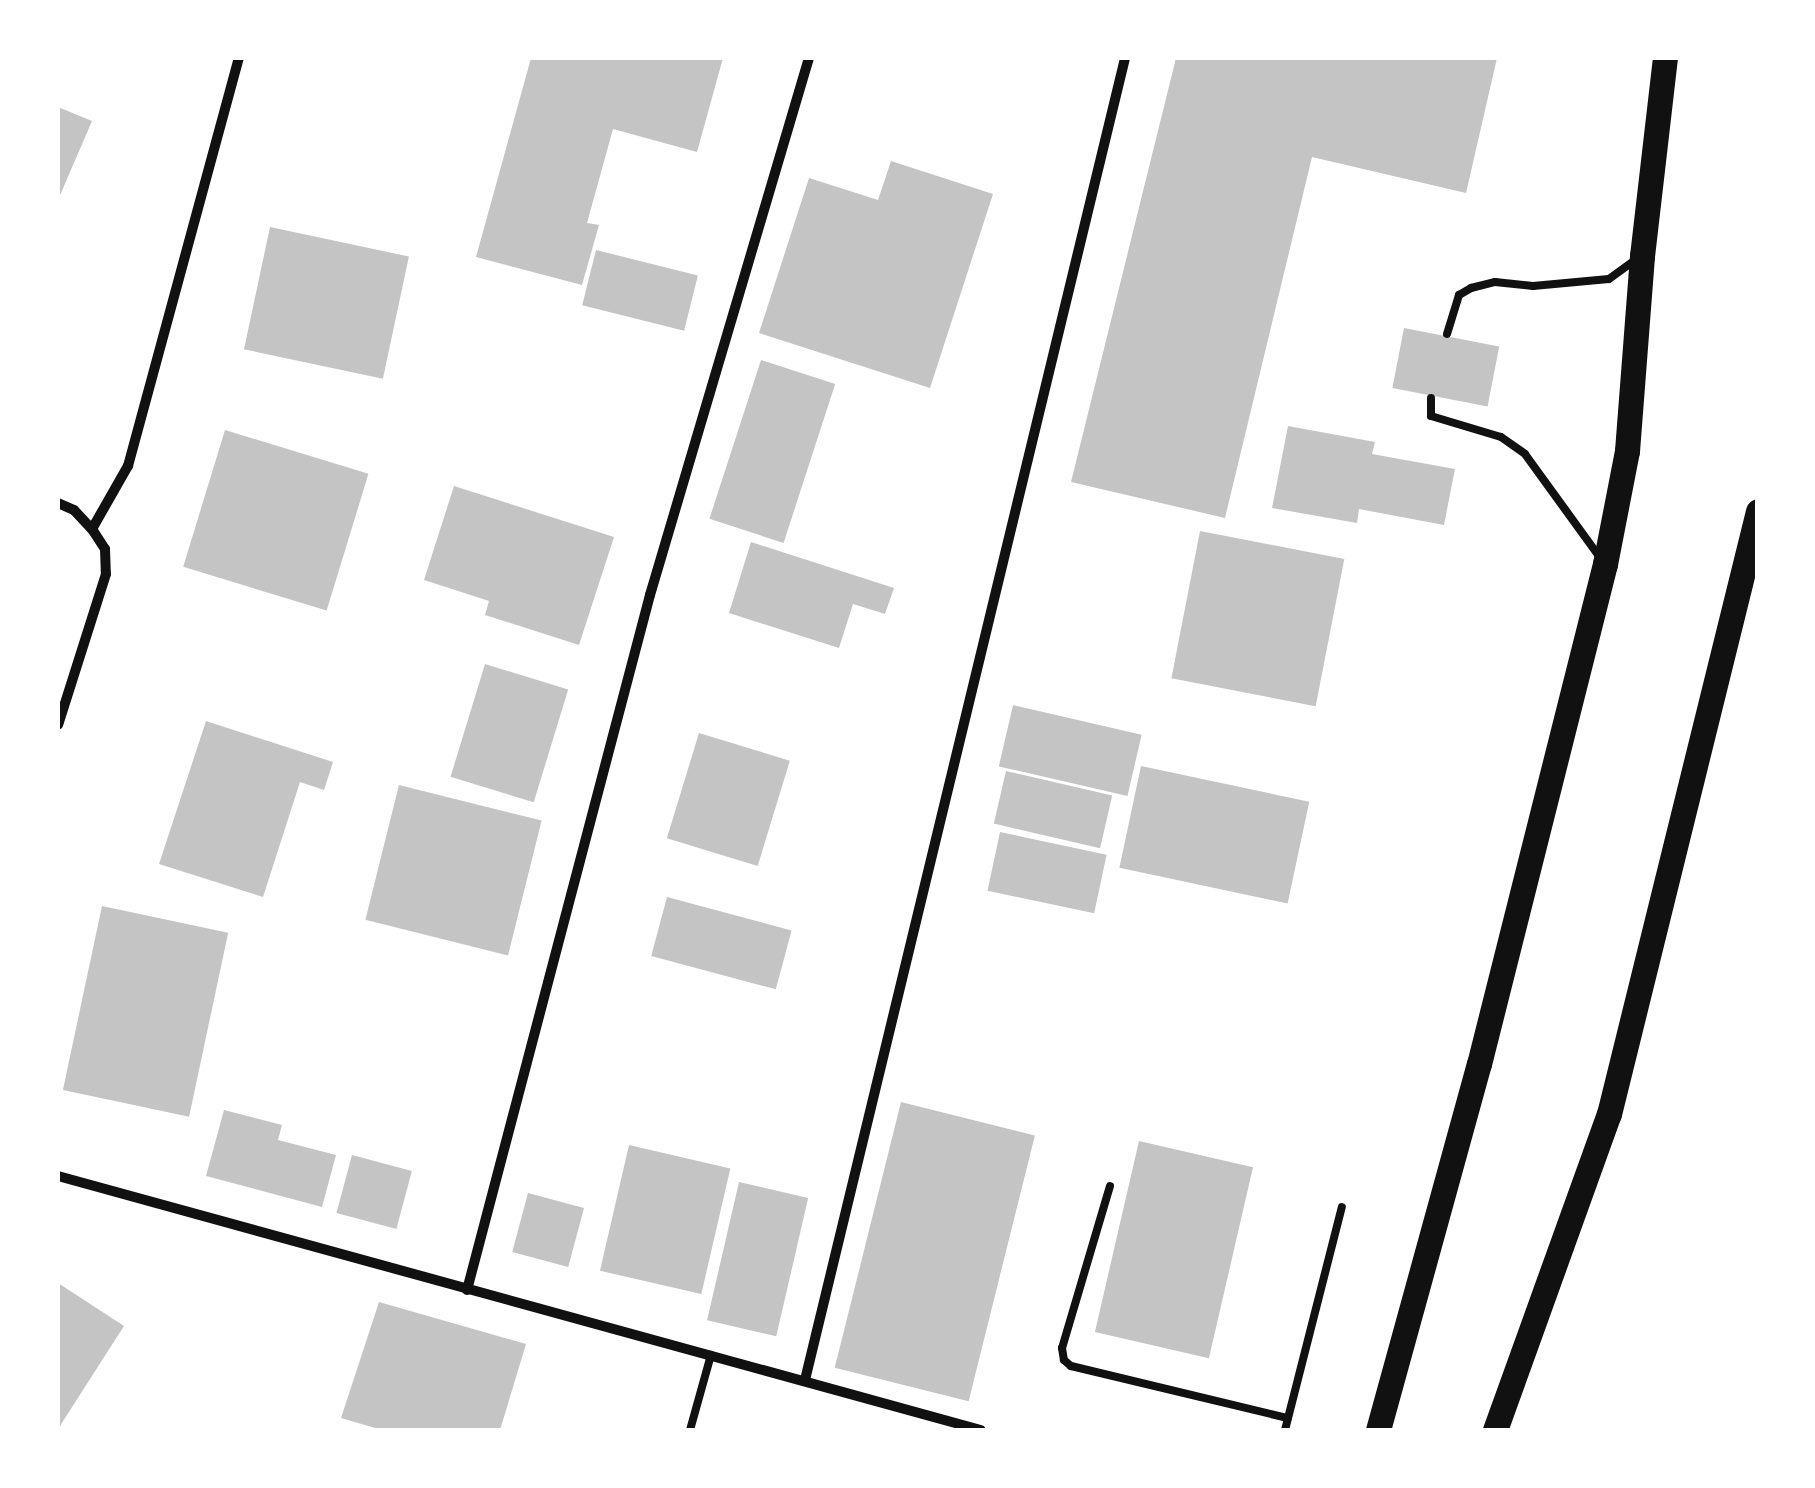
<!DOCTYPE html>
<html>
<head>
<meta charset="utf-8">
<style>
	body { margin:0 }
	#map { position:relative; width:1815px; height:1488px; overflow:hidden; background:#fff; font-family:"Archivo Narrow",sans-serif }
	div>[style] { position:absolute }
	.building>* { inset:0; background:#c4c4c4; transform-origin:0 0 }
	.service>* { height:8px; margin:-4px; padding:0 4px; transform-origin:4px; border-radius:4px; background:#111 }
	.minor>* { height:10px; margin:-5px; padding:0 5px; transform-origin:5px; border-radius:5px; background:#111 }
	.primary>* { height:25px; margin:-12.5px; padding:0 12.5px; transform-origin:12.5px; border-radius:12.5px; background:#111 }
	span { translate:-50% -50%; white-space:nowrap; text-align:center; line-height:1.15; -webkit-text-stroke:9px #fff; paint-order:stroke }
	.frame { position:absolute; inset:0; border:60px solid #fff; pointer-events:none }
</style>
</head>
<body>
<div id="map">
	<div class="building">
		<div style="clip-path:polygon(531px 58px,723px 58px,697px 152px,613px 129px,587px 223px,599px 225px,582px 285px,476px 257px)"></div>
		<div style="clip-path:polygon(1176px 58px,1497px 58px,1466px 193px,1312px 157px,1225px 518px,1071px 482px)"></div>
		<div style="clip-path:polygon(58px 107px,92px 121px,58px 200px)"></div>
		<div style="clip-path:polygon(891px 161px,993px 194px,930px 388px,759px 333px,809px 178px,878px 200px)"></div>
		<div style="left:270px;top:227px;width:142px;height:125px;rotate:12deg"></div>
		<div style="left:596px;top:250px;width:105px;height:57px;rotate:14deg"></div>
		<div style="left:1404px;top:328px;width:97px;height:61px;rotate:11deg"></div>
		<div style="left:761px;top:360px;width:78px;height:167px;rotate:18deg"></div>
		<div style="clip-path:polygon(1288px 426px,1375px 442px,1372px 454px,1455px 469px,1444px 525px,1359px 509px,1357px 523px,1272px 508px)"></div>
		<div style="left:225px;top:430px;width:150px;height:143px;rotate:17deg"></div>
		<div style="clip-path:polygon(454px 486px,614px 537px,579px 645px,485px 615px,489px 601px,424px 580px)"></div>
		<div style="left:1200px;top:531px;width:147px;height:150px;rotate:11deg"></div>
		<div style="clip-path:polygon(751px 542px,894px 588px,885px 614px,853px 604px,839px 648px,729px 613px)"></div>
		<div style="left:485px;top:664px;width:87px;height:118px;rotate:17deg"></div>
		<div style="left:1013px;top:705px;width:132px;height:63px;rotate:13deg"></div>
		<div style="clip-path:polygon(206px 721px,333px 762px,324px 790px,300px 782px,263px 897px,159px 864px)"></div>
		<div style="left:699px;top:733px;width:95px;height:110px;rotate:17deg"></div>
		<div style="left:1141px;top:766px;width:172px;height:104px;rotate:12deg"></div>
		<div style="left:1006px;top:771px;width:109px;height:54px;rotate:13deg"></div>
		<div style="left:399px;top:785px;width:147px;height:139px;rotate:14deg"></div>
		<div style="left:1000px;top:832px;width:109px;height:60px;rotate:12deg"></div>
		<div style="left:667px;top:897px;width:129px;height:61px;rotate:15deg"></div>
		<div style="left:102px;top:906px;width:129px;height:188px;rotate:12deg"></div>
		<div style="left:901px;top:1102px;width:138px;height:274px;rotate:14deg"></div>
		<div style="clip-path:polygon(224px 1110px,282px 1125px,278px 1140px,336px 1155px,322px 1207px,206px 1176px)"></div>
		<div style="left:1139px;top:1141px;width:117px;height:196px;rotate:13deg"></div>
		<div style="left:629px;top:1145px;width:104px;height:129px;rotate:13deg"></div>
		<div style="left:352px;top:1155px;width:62px;height:60px;rotate:15deg"></div>
		<div style="left:739px;top:1182px;width:71px;height:142px;rotate:13deg"></div>
		<div style="left:528px;top:1193px;width:58px;height:61px;rotate:15deg"></div>
		<div style="clip-path:polygon(58px 1283px,124px 1326px,58px 1429px)"></div>
		<div style="clip-path:polygon(379px 1302px,526px 1344px,500px 1430px,382px 1430px,341px 1418px)"></div>
	</div>
	<div class="service">
		<div style="left:1447px;top:334px;width:41px;rotate:-72.9deg"></div>
		<div style="left:1459px;top:295px;width:14px;rotate:-30deg"></div>
		<div style="left:1471px;top:288px;width:25px;rotate:-14deg"></div>
		<div style="left:1495px;top:282px;width:38px;rotate:6deg"></div>
		<div style="left:1533px;top:286px;width:76px;rotate:-5.3deg"></div>
		<div style="left:1609px;top:279px;width:31px;rotate:-36deg"></div>
		<div style="left:1431px;top:398px;width:18px;rotate:90deg"></div>
		<div style="left:1431px;top:416px;width:73px;rotate:16.7deg"></div>
		<div style="left:1501px;top:437px;width:29px;rotate:35deg"></div>
		<div style="left:1525px;top:454px;width:125px;rotate:54.1deg"></div>
		<div style="left:1110px;top:1186px;width:169px;rotate:106.5deg"></div>
		<div style="left:1062px;top:1348px;width:12px;rotate:81deg"></div>
		<div style="left:1064px;top:1360px;width:9px;rotate:41deg"></div>
		<div style="left:1071px;top:1366px;width:223px;rotate:13.5deg"></div>
		<div style="left:690px;top:1430px;width:78px;rotate:-74.4deg"></div>
		<div style="left:1285px;top:1430px;width:230px;rotate:-75.7deg"></div>
	</div>
	<div class="minor">
		<div style="left:58px;top:503px;width:17px;rotate:24deg"></div>
		<div style="left:74px;top:510px;width:26px;rotate:47deg"></div>
		<div style="left:92px;top:529px;width:24px;rotate:57deg"></div>
		<div style="left:105px;top:549px;width:25px;rotate:88deg"></div>
		<div style="left:106px;top:574px;width:158px;rotate:107.6deg"></div>
		<div style="left:92px;top:529px;width:73px;rotate:-60.3deg"></div>
		<div style="left:128px;top:466px;width:423px;rotate:-74.8deg"></div>
		<div style="left:58px;top:1176px;width:957px;rotate:15.39deg"></div>
		<div style="left:467px;top:1290px;width:719px;rotate:-75.25deg"></div>
		<div style="left:650px;top:595px;width:560px;rotate:-73.51deg"></div>
		<div style="left:805px;top:1380px;width:1360px;rotate:-76.39deg"></div>
	</div>
	<div class="primary">
		<div style="left:1378px;top:1430px;width:380px;rotate:-74.6deg"></div>
		<div style="left:1479px;top:1064px;width:516px;rotate:-75.86deg"></div>
		<div style="left:1605px;top:564px;width:115px;rotate:-79deg"></div>
		<div style="left:1627px;top:451px;width:196px;rotate:-85.6deg"></div>
		<div style="left:1642px;top:256px;width:199px;rotate:-83.4deg"></div>
		<div style="left:1495px;top:1430px;width:336px;rotate:-70.2deg"></div>
		<div style="left:1609px;top:1114px;width:621px;rotate:-76.12deg"></div>
	</div>
	<div class="frame"></div>
</div>
</body>
</html>
